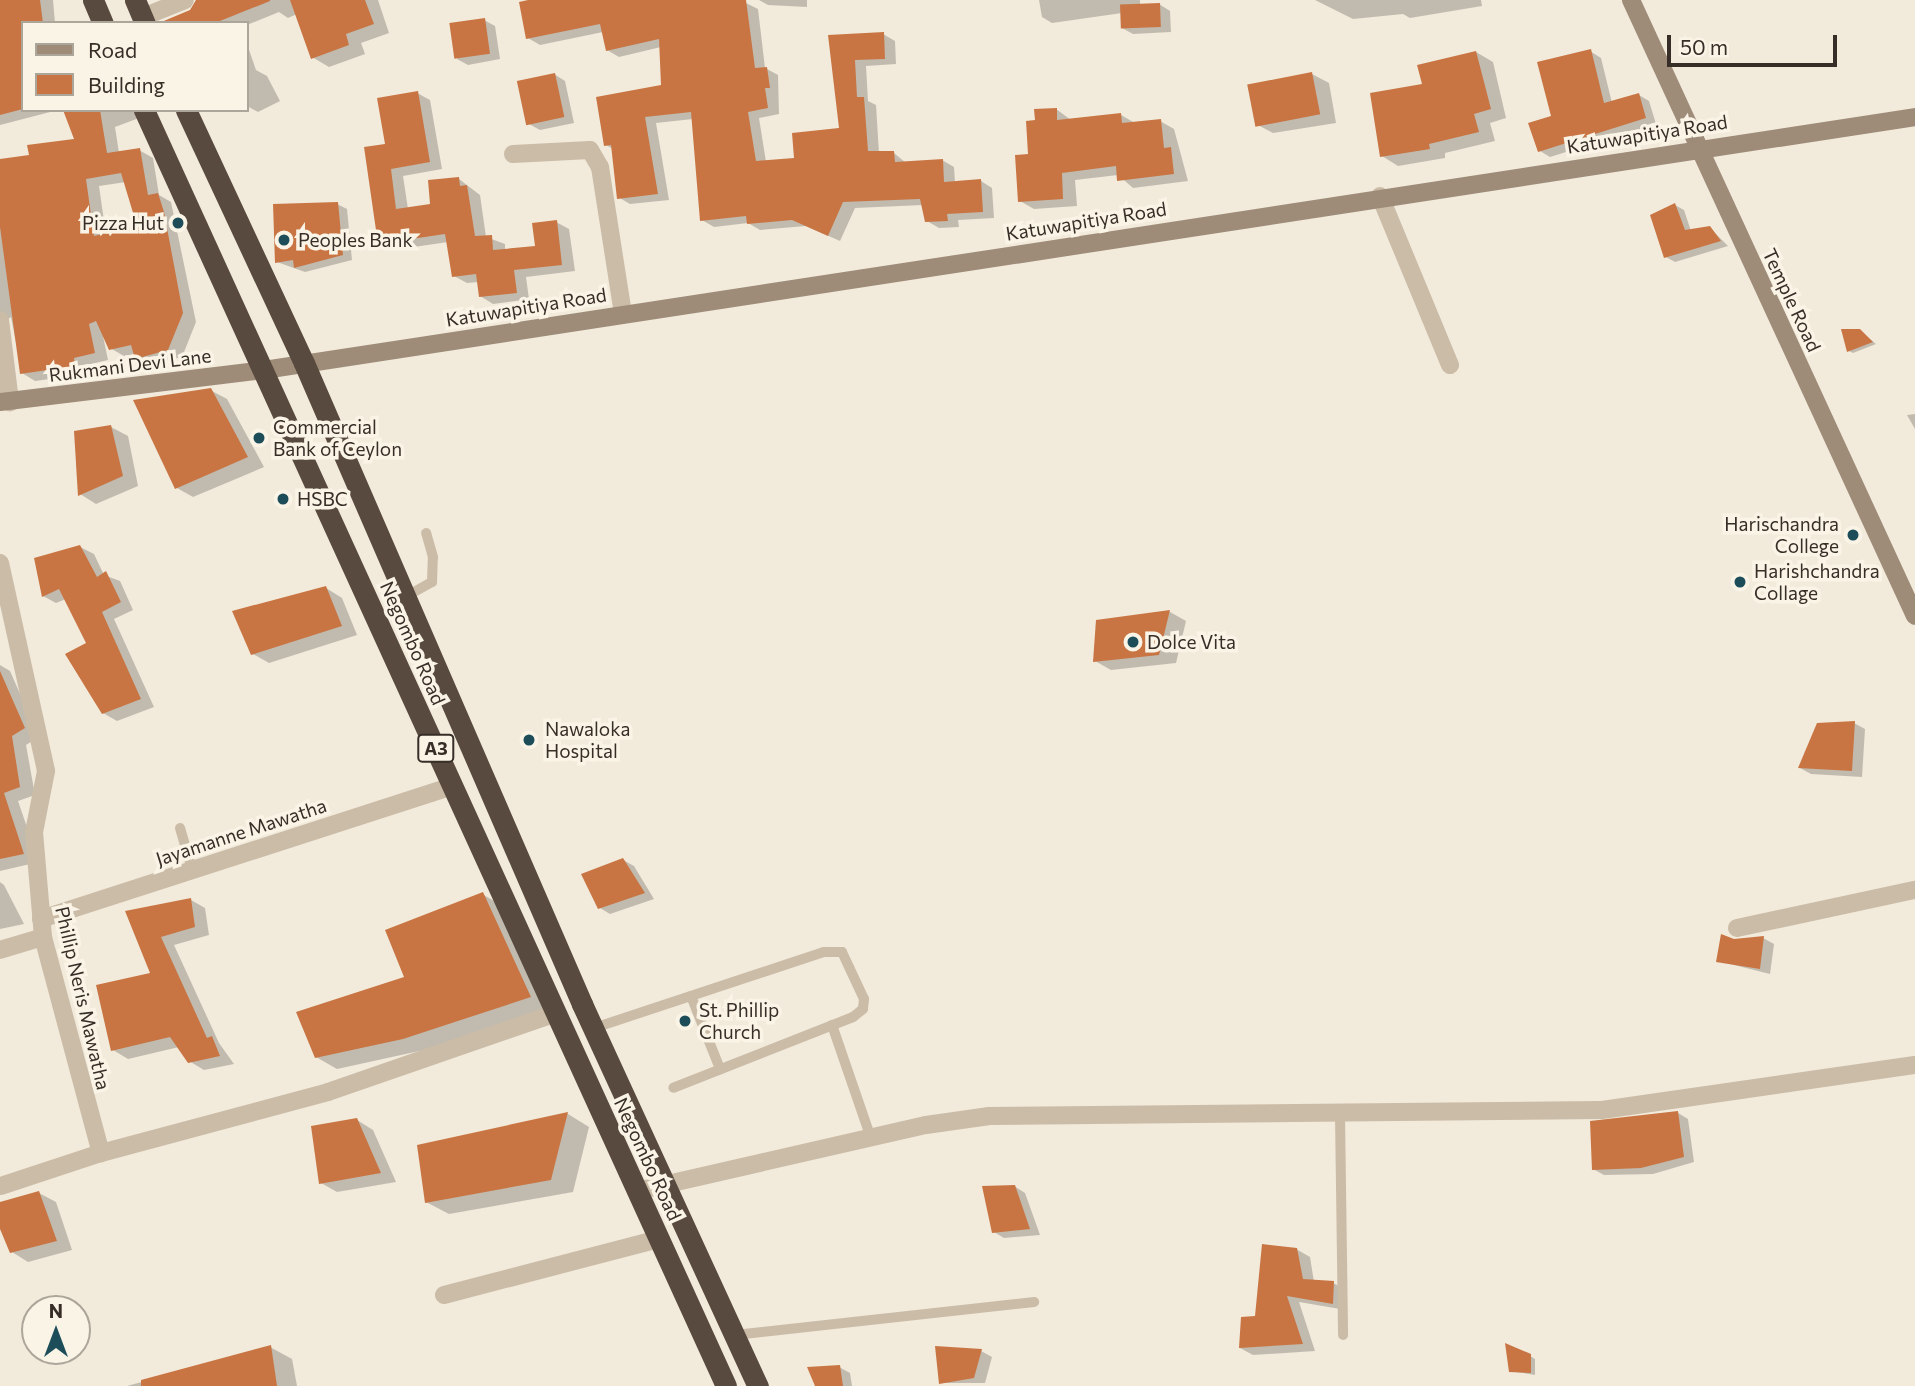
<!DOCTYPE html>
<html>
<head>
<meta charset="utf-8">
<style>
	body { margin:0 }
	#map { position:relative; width:1915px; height:1386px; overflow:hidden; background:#f2eadb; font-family:Commissioner,sans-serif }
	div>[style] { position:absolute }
	.shadow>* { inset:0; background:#0003 }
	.building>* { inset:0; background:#c87543; transform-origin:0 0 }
	.lane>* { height:10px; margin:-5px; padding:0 5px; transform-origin:5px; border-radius:5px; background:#cbbca7 }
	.street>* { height:18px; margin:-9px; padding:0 9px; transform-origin:9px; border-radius:9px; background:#cbbca7 }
	.secondary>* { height:18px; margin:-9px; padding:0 9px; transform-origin:9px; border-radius:9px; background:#9e8b78 }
	.highway>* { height:21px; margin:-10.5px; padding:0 10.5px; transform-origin:10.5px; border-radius:10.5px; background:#584a3e }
	.dots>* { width:19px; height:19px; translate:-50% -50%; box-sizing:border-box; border:4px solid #faf4e7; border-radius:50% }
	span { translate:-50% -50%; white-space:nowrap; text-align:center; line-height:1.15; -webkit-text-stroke:7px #faf4e7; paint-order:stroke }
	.shield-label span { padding:2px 5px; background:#faf4e7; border:2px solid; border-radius:5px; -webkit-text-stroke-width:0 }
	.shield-label { font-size:18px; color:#372e27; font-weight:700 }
	.street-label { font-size:19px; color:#372e27 }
	.poi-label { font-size:19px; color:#372e27 }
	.right { translate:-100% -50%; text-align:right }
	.left { translate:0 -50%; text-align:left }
	.legend { position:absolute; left:21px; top:21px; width:228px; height:91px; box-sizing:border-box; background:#faf4e7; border:2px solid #aca59a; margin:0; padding:9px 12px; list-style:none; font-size:21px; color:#372e27 }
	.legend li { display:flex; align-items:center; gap:14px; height:35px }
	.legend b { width:35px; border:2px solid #aca59a }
	.north { position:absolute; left:21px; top:1295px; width:70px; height:70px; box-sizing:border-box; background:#faf4e7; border:2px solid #aca59a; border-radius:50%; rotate:0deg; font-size:19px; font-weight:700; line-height:28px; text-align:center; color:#372e27 }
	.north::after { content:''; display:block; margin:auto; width:24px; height:32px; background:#1c4d59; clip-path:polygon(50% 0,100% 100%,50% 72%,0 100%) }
	.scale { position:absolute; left:1667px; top:35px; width:170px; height:32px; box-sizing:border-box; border:4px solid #372e27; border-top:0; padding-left:9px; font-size:21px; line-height:24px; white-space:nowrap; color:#372e27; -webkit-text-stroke:5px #faf4e7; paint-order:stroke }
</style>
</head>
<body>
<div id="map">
	<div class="shadow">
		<div style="clip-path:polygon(0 0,53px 0,55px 23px,23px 23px,23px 110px,58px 110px,0 125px)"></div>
		<div style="clip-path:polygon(196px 0,378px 0,389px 33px,361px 43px,365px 54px,329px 67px,312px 57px,297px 14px,288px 18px,279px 12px,247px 25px,164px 23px,191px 12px)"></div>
		<div style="clip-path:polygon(537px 0,710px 0,746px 3px,758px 9px,765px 68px,778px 75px,779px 114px,759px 118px,766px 162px,796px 160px,841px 130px,830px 37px,883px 34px,895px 41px,896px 64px,866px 66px,868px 101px,876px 105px,879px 153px,894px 153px,906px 163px,942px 160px,954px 167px,955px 183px,981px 181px,992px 188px,994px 218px,958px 220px,959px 227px,939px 228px,927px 221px,923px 205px,855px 208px,840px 241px,806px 226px,760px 230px,748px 223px,714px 227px,702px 220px,693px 119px,656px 123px,669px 200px,630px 204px,618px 197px,613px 149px,606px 145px,662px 87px,661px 47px,619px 57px,607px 50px,603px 32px,540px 45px,528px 38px)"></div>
		<div style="clip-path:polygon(759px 0,807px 0,807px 7px,768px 5px)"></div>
		<div style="clip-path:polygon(1039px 0,1140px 0,1140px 5px,1159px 4px,1170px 11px,1171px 32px,1133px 34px,1122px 28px,1122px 13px,1052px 23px,1042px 17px)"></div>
		<div style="clip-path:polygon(1315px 0,1481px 0,1482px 6px,1410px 18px,1403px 14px,1353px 19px)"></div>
		<div style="clip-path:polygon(484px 20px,495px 26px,500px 59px,468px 65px,457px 59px)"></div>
		<div style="clip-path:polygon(247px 44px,256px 70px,267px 76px,280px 101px,258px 112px,247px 106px)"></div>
		<div style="clip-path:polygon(1590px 51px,1601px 58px,1612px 103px,1639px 95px,1649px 101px,1656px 124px,1550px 157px,1540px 151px,1553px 117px)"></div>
		<div style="clip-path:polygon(1476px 52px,1493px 62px,1506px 118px,1490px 123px,1495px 141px,1445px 153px,1445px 158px,1398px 166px,1382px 156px,1424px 85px)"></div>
		<div style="clip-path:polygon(554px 74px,565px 81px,574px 123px,540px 130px,529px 124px)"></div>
		<div style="clip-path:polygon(1312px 74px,1329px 83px,1336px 123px,1273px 133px,1256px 124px)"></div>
		<div style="clip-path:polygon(417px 93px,430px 100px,442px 169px,403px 176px,408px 209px,432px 206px,459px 179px,480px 195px,486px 237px,505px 244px,505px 251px,537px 247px,556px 222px,569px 229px,575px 271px,526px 277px,529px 299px,493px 304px,480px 296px,479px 282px,467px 283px,454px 276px,448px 242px,393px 250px,380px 243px,387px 146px)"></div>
		<div style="clip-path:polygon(1056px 109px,1071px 120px,1121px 115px,1135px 123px,1160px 121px,1174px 129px,1188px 181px,1133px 188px,1118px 175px,1075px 180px,1077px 206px,1034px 209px,1020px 201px,1037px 122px)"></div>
		<div style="clip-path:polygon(evenodd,64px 110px,136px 110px,139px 118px,115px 127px,119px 153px,139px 150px,153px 158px,159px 195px,171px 202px,196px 322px,182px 357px,150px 365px,135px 354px,124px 356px,110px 348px,103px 336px,108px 360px,87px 365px,88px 374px,35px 381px,22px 373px,11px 317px,3px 323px,0 358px,0 161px,31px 157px,76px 140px,64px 110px,126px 182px,139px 227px,106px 235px,99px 186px,126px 182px)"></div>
		<div style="clip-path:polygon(337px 204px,347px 209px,352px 260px,305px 272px,277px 262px)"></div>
		<div style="clip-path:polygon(1675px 205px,1684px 210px,1691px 231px,1710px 228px,1728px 246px,1675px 262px,1666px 257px)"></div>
		<div style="clip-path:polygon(1860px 331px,1876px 344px,1853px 353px,1849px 351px)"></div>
		<div style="clip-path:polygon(210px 390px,227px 399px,264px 467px,193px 497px,177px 488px)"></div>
		<div style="clip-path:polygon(1915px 414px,1915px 429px,1907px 415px)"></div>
		<div style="clip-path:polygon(111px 427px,128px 436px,138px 486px,96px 504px,80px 494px)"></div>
		<div style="clip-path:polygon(80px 547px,94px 554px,104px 575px,120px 581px,133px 610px,114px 619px,154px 707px,117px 721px,103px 713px,88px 644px,66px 599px,56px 603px,43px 596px)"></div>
		<div style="clip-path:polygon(326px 588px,342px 598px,357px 635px,269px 663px,253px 654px)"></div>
		<div style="clip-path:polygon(1170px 612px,1186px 621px,1176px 663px,1111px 670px,1095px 661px,1097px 621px)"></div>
		<div style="clip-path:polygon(0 665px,10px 671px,39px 737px,26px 745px,35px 795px,18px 801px,39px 862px,0 871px)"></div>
		<div style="clip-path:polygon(1854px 723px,1865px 729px,1862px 777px,1811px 774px,1800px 768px)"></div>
		<div style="clip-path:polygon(623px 860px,634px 866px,654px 899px,610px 914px,600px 908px)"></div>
		<div style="clip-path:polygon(0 882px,4px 885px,24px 924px,0 929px)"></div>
		<div style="clip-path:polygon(482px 894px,503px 906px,550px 1009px,424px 1050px,337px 1069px,316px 1057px,407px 978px)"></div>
		<div style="clip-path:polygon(191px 900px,205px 908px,209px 935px,174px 945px,219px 1043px,234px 1064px,204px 1070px,189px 1061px,179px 1047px,128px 1059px,113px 1050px,152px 974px,127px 912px)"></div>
		<div style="clip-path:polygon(1763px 938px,1774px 944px,1770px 974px,1718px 961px,1734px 941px)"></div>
		<div style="clip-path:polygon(1678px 1113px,1688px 1119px,1694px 1162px,1653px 1174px,1604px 1175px,1593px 1169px)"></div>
		<div style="clip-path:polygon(568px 1114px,589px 1127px,573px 1192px,449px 1214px,426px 1202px,419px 1146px)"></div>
		<div style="clip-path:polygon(357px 1120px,373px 1130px,396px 1182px,337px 1192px,321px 1183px)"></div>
		<div style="clip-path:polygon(1014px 1186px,1025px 1193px,1040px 1235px,1004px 1238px,994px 1232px)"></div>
		<div style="clip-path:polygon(39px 1193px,56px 1202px,72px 1250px,28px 1262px,12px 1252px,0 1224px,0 1204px)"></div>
		<div style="clip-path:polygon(1296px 1249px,1310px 1257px,1314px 1282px,1333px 1283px,1347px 1290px,1346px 1310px,1299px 1302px,1315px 1351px,1253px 1355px,1240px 1348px)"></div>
		<div style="clip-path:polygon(270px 1347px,292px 1359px,297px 1386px,127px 1386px)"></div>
		<div style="clip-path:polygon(981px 1351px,992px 1357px,985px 1383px,941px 1383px)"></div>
		<div style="clip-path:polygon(1530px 1356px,1535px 1359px,1535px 1375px,1510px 1371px)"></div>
		<div style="clip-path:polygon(839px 1367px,850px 1373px,852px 1386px,817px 1386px)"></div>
	</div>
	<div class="building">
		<div style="clip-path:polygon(0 0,40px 0,43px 23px,23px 23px,23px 109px,0 115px)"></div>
		<div style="clip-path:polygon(196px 0,270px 0,270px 1px,215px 23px,159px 23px,190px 10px)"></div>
		<div style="clip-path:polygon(290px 0,365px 0,374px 24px,346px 34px,349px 45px,311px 59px)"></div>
		<div style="clip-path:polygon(528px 0,746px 0,755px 68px,767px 67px,770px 88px,765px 88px,768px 108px,748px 112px,756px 161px,794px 158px,792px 133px,839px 128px,828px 35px,884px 32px,885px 59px,855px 60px,857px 97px,864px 97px,868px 151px,894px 151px,895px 162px,943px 159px,944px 182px,981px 179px,983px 212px,947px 214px,948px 221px,925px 222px,920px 199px,843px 202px,828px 236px,792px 220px,747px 224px,746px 216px,700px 221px,691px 112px,645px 117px,658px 194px,617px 199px,611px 145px,604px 146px,596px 97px,661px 85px,659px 39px,606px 51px,600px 24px,526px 39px,519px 2px)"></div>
		<div style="left:1160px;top:3px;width:24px;height:40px;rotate:88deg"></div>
		<div style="left:485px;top:18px;width:36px;height:36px;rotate:82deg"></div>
		<div style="clip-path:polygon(1591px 49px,1604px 103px,1639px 93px,1646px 118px,1538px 152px,1528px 123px,1551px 116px,1537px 62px)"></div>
		<div style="clip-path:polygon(1476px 51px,1491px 109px,1474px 114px,1479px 132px,1429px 144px,1430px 149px,1380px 157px,1370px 93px,1422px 84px,1417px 65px)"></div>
		<div style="left:1312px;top:72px;width:43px;height:66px;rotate:79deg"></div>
		<div style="left:555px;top:73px;width:45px;height:39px;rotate:78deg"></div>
		<div style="clip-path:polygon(418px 91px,430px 162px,391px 169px,396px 209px,430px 204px,428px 180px,459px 177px,460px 186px,467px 185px,475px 236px,492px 235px,493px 250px,535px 246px,532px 223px,557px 220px,562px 265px,514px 270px,517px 293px,479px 297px,476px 274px,452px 277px,445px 234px,378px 244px,364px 147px,385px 144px,377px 98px)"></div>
		<div style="clip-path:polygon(1057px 108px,1057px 120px,1121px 113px,1122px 123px,1161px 119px,1164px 148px,1171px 147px,1174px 174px,1117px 181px,1116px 166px,1062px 173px,1063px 199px,1018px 202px,1015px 155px,1028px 154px,1026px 121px,1035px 120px,1034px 109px)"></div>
		<div style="clip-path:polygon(evenodd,63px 110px,100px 110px,107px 153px,140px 148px,148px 195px,158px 193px,164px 212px,183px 313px,168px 350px,135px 359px,131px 345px,109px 350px,96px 321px,89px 324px,95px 353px,74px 358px,75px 366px,20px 374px,0 227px,0 159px,29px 155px,27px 145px,74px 139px,63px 110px,121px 173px,137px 226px,94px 236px,86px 179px,121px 173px)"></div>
		<div style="clip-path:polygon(338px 202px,343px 255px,294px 268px,293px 260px,275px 263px,273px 204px)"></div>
		<div style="clip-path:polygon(1675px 203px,1685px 230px,1710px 226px,1721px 241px,1664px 258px,1650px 215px)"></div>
		<div style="clip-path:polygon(1841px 329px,1860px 329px,1873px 342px,1847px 352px)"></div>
		<div style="clip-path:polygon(211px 388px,248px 457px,175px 489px,133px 400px)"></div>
		<div style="clip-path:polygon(111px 425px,123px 476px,78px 496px,74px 431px)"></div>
		<div style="clip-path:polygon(80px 545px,97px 577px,106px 571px,121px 602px,102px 612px,141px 699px,102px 714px,65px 654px,86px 643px,59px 589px,42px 597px,34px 558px)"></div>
		<div style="clip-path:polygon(326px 586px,342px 626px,251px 655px,232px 611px)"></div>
		<div style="clip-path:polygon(1170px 610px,1159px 655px,1093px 662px,1096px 620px)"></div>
		<div style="clip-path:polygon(0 671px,25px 728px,12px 736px,20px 787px,4px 793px,24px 854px,0 859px)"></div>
		<div style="clip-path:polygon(1855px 721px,1852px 771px,1798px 768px,1817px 723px)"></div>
		<div style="clip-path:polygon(623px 858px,645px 893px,598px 909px,581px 874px)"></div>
		<div style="clip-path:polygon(483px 892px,531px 997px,403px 1039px,315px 1058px,296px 1012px,404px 977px,385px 930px)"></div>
		<div style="clip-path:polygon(191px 898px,195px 927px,161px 937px,207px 1038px,212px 1036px,220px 1056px,188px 1063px,170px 1037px,111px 1051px,96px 985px,150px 973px,125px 911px)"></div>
		<div style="clip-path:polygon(1721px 934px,1734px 939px,1764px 936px,1760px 969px,1716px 962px)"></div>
		<div style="clip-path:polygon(1678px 1111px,1684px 1157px,1641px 1168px,1592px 1170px,1590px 1121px)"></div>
		<div style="clip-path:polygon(568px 1112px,551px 1180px,425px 1203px,417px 1145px)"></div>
		<div style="clip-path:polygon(357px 1118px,381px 1173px,319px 1184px,311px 1126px)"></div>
		<div style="clip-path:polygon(1015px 1185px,1030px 1229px,992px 1233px,982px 1186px)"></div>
		<div style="clip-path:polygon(39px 1191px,57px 1241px,10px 1253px,0 1229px,0 1202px)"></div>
		<div style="clip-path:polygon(1262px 1244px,1297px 1248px,1303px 1279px,1334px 1281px,1333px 1304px,1287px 1296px,1303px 1344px,1239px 1348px,1241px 1317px,1255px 1316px)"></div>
		<div style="clip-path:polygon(1505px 1343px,1531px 1354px,1531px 1373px,1509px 1372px)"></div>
		<div style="clip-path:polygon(271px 1345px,277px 1386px,141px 1386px,141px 1380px)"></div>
		<div style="clip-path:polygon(935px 1346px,982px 1349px,974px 1378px,939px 1384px)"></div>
		<div style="clip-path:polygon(840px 1365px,843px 1386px,815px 1386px,807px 1367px)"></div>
	</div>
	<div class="lane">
		<div style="left:405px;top:597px;width:31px;rotate:-29deg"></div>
		<div style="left:432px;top:582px;width:25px;rotate:-88deg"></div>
		<div style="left:433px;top:557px;width:25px;rotate:-106deg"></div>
		<div style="left:180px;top:828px;width:43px;rotate:73.7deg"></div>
		<div style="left:691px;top:996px;width:79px;rotate:68.3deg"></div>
		<div style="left:832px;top:1025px;width:120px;rotate:71deg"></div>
		<div style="left:594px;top:1028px;width:242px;rotate:-18.3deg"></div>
		<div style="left:824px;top:952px;width:18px"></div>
		<div style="left:842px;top:952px;width:52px;rotate:64.9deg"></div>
		<div style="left:864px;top:999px;width:10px;rotate:96deg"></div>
		<div style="left:863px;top:1009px;width:13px;rotate:141deg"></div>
		<div style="left:853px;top:1017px;width:193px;rotate:158.5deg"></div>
		<div style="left:1340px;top:1115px;width:220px;rotate:89.2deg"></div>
		<div style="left:735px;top:1335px;width:301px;rotate:-6.3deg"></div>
	</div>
	<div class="street">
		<div style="left:143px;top:17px;width:45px;rotate:-22deg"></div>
		<div style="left:513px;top:154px;width:77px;rotate:-3deg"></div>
		<div style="left:590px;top:150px;width:20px;rotate:60deg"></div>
		<div style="left:600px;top:167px;width:149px;rotate:81.1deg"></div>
		<div style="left:1380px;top:196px;width:183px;rotate:67.5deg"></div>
		<div style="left:0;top:320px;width:83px;rotate:83deg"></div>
		<div style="left:0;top:563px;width:213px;rotate:77.5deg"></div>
		<div style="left:46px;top:771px;width:62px;rotate:101.1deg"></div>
		<div style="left:34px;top:832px;width:105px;rotate:85.1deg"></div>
		<div style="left:43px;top:937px;width:224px;rotate:75deg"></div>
		<div style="left:41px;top:919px;width:433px;rotate:-17.9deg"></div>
		<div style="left:1737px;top:928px;width:182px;rotate:-12.1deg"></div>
		<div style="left:0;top:950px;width:45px;rotate:-16.8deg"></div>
		<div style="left:1px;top:1186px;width:105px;rotate:-18.3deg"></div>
		<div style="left:101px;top:1153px;width:235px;rotate:-15deg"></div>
		<div style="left:328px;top:1092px;width:241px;rotate:-19.1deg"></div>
		<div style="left:637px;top:1191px;width:296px;rotate:-12.9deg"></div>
		<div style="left:926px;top:1125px;width:64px;rotate:-8.1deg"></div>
		<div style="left:989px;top:1116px;width:613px;rotate:-0.56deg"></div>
		<div style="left:1602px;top:1110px;width:316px;rotate:-8.2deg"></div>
		<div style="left:444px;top:1295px;width:222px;rotate:-14.6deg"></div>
	</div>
	<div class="secondary">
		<div style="left:1631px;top:0;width:678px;rotate:65.25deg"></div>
		<div style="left:0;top:402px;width:266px;rotate:-6.9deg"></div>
		<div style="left:264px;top:370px;width:1670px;rotate:-8.71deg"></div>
	</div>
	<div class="highway">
		<div style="left:93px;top:0;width:25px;rotate:67deg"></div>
		<div style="left:135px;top:0;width:25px;rotate:67deg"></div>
		<div style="left:144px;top:110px;width:1402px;rotate:65.48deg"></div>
		<div style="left:186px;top:110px;width:279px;rotate:65deg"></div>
		<div style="left:304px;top:363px;width:699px;rotate:66.55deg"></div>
		<div style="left:582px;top:1004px;width:421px;rotate:65.3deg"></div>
	</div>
	<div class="dots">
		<div style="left:178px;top:223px;background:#1c4d59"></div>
		<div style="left:284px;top:240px;background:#1c4d59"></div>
		<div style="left:259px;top:438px;background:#1c4d59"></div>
		<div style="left:283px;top:499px;background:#1c4d59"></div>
		<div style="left:1853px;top:535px;background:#1c4d59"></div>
		<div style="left:1740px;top:582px;background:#1c4d59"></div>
		<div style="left:1133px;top:642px;background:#1c4d59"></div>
		<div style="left:529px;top:740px;background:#1c4d59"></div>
		<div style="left:685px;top:1021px;background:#1c4d59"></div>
	</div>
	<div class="shield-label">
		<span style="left:436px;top:748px">A3</span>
	</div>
	<div class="street-label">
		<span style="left:1647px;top:134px;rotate:-9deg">Katuwapitiya Road</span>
		<span style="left:1086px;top:221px;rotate:-9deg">Katuwapitiya Road</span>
		<span style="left:1792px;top:300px;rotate:65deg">Temple Road</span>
		<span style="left:526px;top:307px;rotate:-9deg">Katuwapitiya Road</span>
		<span style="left:130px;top:365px;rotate:-7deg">Rukmani Devi Lane</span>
		<span style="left:413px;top:643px;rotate:66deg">Negombo Road</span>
		<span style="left:241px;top:832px;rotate:-18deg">Jayamanne Mawatha</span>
		<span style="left:83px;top:998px;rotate:77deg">Phillip Neris Mawatha</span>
		<span style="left:648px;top:1159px;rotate:65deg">Negombo Road</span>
	</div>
	<div class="poi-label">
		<span class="right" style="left:164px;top:223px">Pizza Hut</span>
		<span class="left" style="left:298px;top:240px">Peoples Bank</span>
		<span class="left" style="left:273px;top:438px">Commercial<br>Bank of Ceylon</span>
		<span class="left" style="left:297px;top:499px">HSBC</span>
		<span class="right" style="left:1839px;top:535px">Harischandra<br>College</span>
		<span class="left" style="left:1754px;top:582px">Harishchandra<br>Collage</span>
		<span class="left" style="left:1147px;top:642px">Dolce Vita</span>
		<span class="left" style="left:545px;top:740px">Nawaloka<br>Hospital</span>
		<span class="left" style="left:699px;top:1021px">St. Phillip<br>Church</span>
	</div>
	<ul class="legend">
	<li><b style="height:9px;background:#9e8b78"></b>Road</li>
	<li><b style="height:19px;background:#c87543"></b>Building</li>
	</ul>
	<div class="north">N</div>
	<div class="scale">50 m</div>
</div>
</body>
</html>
